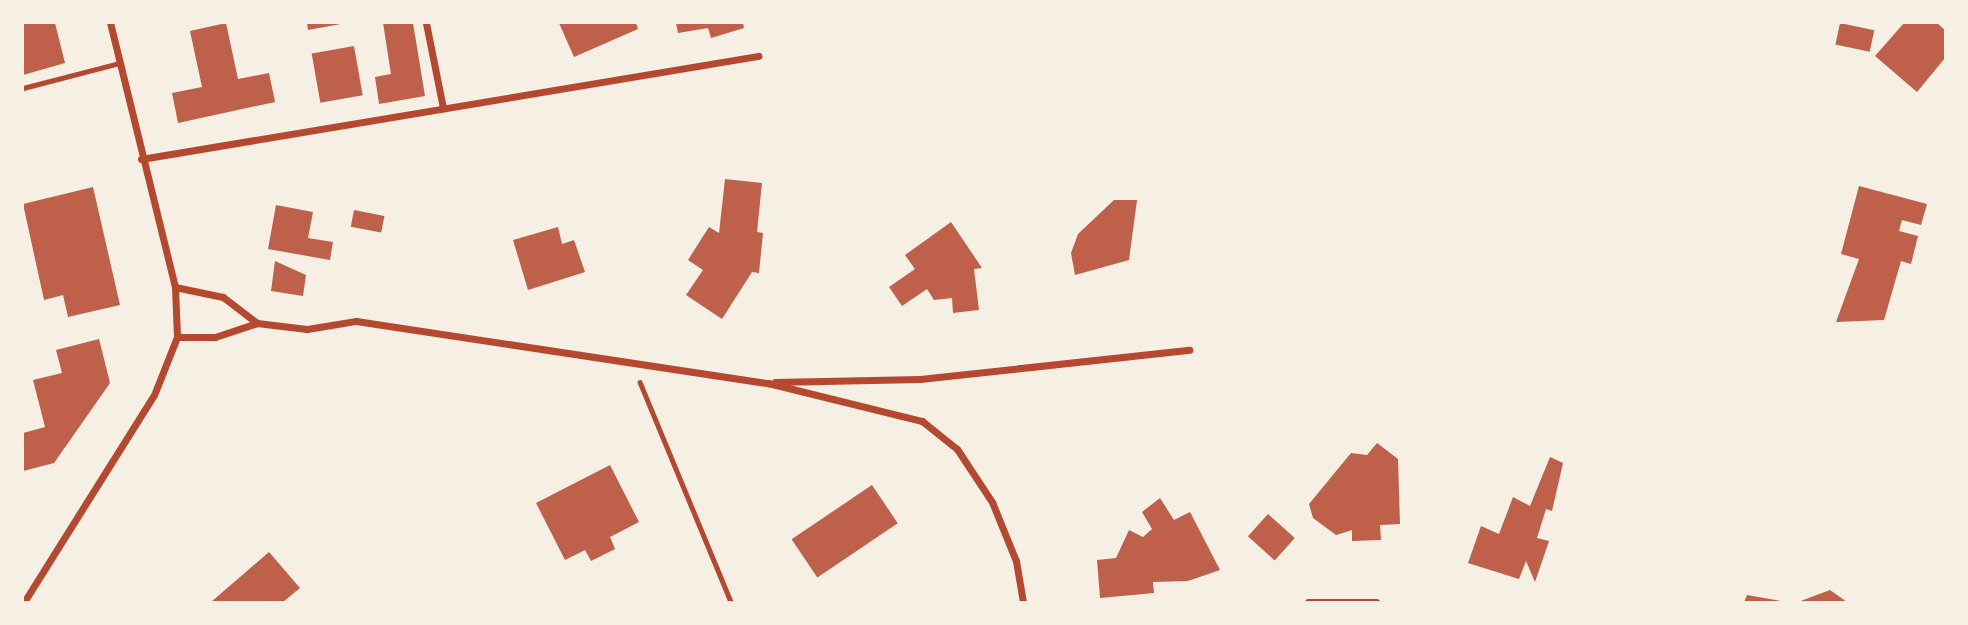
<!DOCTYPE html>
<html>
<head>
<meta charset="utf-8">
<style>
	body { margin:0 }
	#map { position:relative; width:1968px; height:625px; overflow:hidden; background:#f6efe4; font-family:"PT Sans Narrow",sans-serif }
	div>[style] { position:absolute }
	.building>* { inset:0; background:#bf614a; transform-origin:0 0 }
	.path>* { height:4.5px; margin:-2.25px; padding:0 2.25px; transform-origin:2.25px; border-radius:2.25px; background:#b5482f }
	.service>* { height:5px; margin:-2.5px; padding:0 2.5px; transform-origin:2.5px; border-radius:2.5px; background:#b5482f }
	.minor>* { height:7px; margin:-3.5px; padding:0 3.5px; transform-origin:3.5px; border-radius:3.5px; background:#b5482f }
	span { translate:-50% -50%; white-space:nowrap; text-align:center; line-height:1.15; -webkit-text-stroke:5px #f6efe4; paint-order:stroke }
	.frame { position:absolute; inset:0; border:24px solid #f6efe4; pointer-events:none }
</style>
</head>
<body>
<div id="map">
	<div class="building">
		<div style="clip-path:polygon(23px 23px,55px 23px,65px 63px,23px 75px)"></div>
		<div style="clip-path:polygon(226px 23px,238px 79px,269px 73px,275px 102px,178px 123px,172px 93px,202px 87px,190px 31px)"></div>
		<div style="clip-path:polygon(307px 23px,341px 23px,341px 24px,308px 30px)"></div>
		<div style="clip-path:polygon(383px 23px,413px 23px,425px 96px,379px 104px,375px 77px,391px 74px)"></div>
		<div style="clip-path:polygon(559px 23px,636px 23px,638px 29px,574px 57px)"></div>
		<div style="clip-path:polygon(676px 23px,743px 23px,744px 28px,711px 38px,708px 28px,678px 33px)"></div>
		<div style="left:1840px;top:23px;width:35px;height:22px;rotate:12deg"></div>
		<div style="clip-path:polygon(1904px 23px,1937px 23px,1945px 30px,1945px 58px,1917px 92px,1875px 56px)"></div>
		<div style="left:354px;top:46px;width:50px;height:43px;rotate:80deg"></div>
		<div style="clip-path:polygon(725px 179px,762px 183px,757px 232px,763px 233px,759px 273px,752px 272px,722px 319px,686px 295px,703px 270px,688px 260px,709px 227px,719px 233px)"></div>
		<div style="clip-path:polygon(1859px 186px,1927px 204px,1921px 225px,1902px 220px,1899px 231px,1918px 236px,1911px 264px,1901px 261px,1884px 320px,1836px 322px,1859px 259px,1841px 254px)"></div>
		<div style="clip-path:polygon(93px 187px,120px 305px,68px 317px,63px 295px,44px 300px,23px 204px)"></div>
		<div style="clip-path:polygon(1114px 200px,1137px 200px,1129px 260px,1075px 275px,1071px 253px,1078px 234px)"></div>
		<div style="clip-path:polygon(276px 205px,313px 212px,308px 238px,333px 242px,330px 260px,268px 249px)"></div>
		<div style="left:354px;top:210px;width:31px;height:17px;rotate:11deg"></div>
		<div style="clip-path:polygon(951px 222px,982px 268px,974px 269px,979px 310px,953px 313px,952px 298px,934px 300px,927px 289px,902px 306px,889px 287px,915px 269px,905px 255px)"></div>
		<div style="clip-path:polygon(558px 227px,562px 244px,574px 240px,585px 272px,528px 290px,513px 240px)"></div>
		<div style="clip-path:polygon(275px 261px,306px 275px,303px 296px,271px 291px)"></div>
		<div style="clip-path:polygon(99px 339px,110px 383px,54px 463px,23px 471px,23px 433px,45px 427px,33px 380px,62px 373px,56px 350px)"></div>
		<div style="clip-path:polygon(1377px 443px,1398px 459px,1400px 524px,1380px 525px,1381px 540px,1352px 541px,1352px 530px,1336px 535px,1313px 518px,1309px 504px,1351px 453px,1367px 455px)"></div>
		<div style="clip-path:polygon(1550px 457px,1563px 463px,1552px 511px,1546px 509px,1537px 538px,1549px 541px,1535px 582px,1526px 561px,1519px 579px,1468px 563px,1481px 526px,1499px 534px,1513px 497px,1530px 506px)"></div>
		<div style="clip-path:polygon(610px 465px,639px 522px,610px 537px,615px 549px,591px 561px,585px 550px,565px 560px,536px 503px)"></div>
		<div style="left:872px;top:485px;width:46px;height:97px;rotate:56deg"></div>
		<div style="clip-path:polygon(1160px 498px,1174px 520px,1190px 512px,1220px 570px,1188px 581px,1153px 582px,1154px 593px,1100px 598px,1097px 560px,1116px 558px,1129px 530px,1143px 537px,1152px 529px,1142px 512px)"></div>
		<div style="left:1268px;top:514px;width:36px;height:30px;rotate:42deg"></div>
		<div style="clip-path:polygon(269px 552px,300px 588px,283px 602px,211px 602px)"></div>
		<div style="clip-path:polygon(1830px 590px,1847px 602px,1798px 602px)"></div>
		<div style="clip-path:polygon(1747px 595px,1781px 601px,1781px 602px,1744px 602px)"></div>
	</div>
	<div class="path">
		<div style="left:640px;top:382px;width:238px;rotate:67.5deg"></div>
	</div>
	<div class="service">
		<div style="left:23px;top:88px;width:99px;rotate:-14.6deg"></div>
	</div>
	<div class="minor">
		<div style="left:426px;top:23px;width:87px;rotate:78.7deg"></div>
		<div style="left:141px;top:159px;width:626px;rotate:-9.48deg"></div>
		<div style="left:175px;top:287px;width:49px;rotate:11.8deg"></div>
		<div style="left:223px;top:297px;width:43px;rotate:37.4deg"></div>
		<div style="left:177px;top:337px;width:38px"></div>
		<div style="left:215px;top:337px;width:44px;rotate:-18.4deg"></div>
		<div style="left:257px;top:323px;width:50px;rotate:6.8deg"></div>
		<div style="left:307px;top:329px;width:50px;rotate:-9.3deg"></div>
		<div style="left:356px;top:321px;width:417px;rotate:8.6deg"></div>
		<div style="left:768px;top:383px;width:159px;rotate:13.9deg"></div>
		<div style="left:922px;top:421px;width:45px;rotate:38.7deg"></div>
		<div style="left:957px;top:449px;width:64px;rotate:56.6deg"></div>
		<div style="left:992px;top:502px;width:64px;rotate:67.9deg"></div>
		<div style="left:1016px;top:561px;width:42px;rotate:80.3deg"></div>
		<div style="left:775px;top:382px;width:145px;rotate:-1.2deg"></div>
		<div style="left:920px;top:379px;width:271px;rotate:-6.2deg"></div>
		<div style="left:24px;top:602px;width:244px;rotate:-57.9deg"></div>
		<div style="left:154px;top:395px;width:62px;rotate:-68.4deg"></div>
		<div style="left:177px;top:337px;width:50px;rotate:-92.3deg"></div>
		<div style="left:175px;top:287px;width:272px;rotate:-103.8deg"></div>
		<div style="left:1308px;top:602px;width:68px"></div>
	</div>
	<div class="frame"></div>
</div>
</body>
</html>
